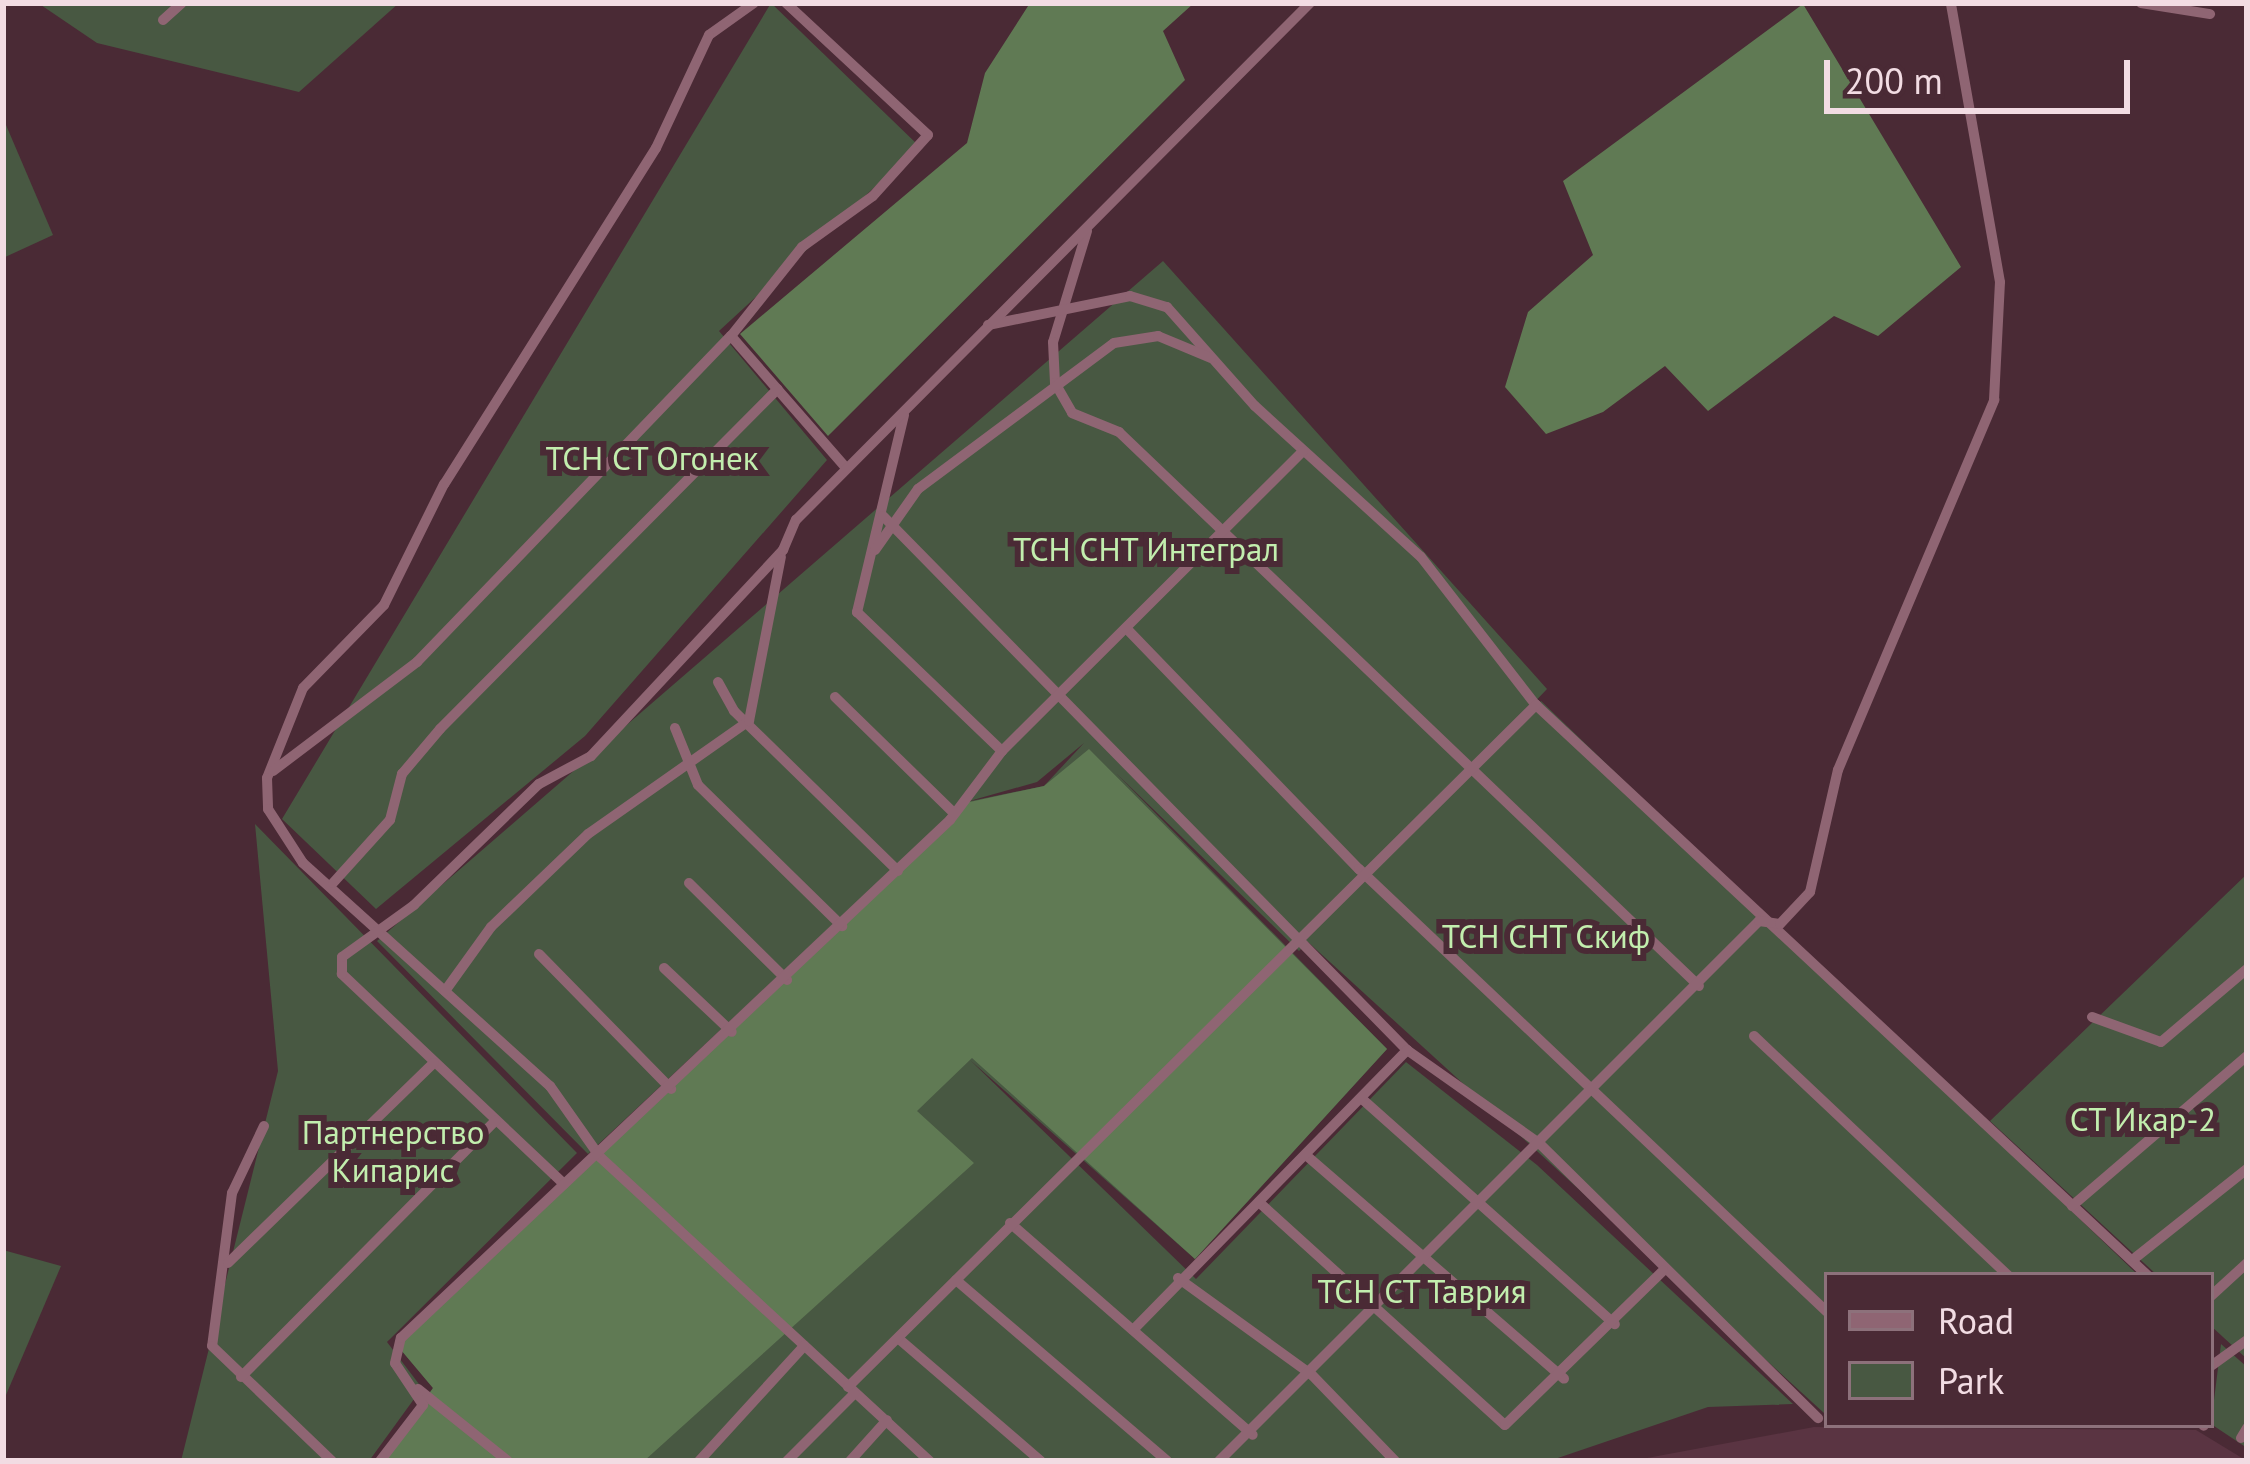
<!DOCTYPE html>
<html>
<head>
<meta charset="utf-8">
<style>
	body { margin:0 }
	#map { position:relative; width:2250px; height:1464px; overflow:hidden; background:#4a2a35; font-family:"PT Sans",sans-serif }
	div>[style] { position:absolute }
	.built>* { inset:0; background:#5a3442 }
	.green>* { inset:0; background:#485842 }
	.forest>* { inset:0; background:#607a54 }
	.minor>* { height:10px; margin:-5px; padding:0 5px; transform-origin:5px; border-radius:5px; background:#8f6573 }
	span { translate:-50% -50%; white-space:nowrap; text-align:center; line-height:1.15; -webkit-text-stroke:12px #4a2a35; paint-order:stroke }
	.park-label { font-size:33px; color:#c2eeae }
	.frame { position:absolute; inset:0; border:6px solid #f2dce3; pointer-events:none }
	.legend { position:absolute; left:1824px; top:1272px; width:390px; height:156px; box-sizing:border-box; background:#4a2a35; border:3px solid #8d717b; margin:0; padding:15px 21px; list-style:none; font-size:36px; color:#f2dce3 }
	.legend li { display:flex; align-items:center; gap:24px; height:60px }
	.legend b { width:60px; border:3px solid #8d717b }
	.scale { position:absolute; left:1824px; top:60px; width:306px; height:54px; box-sizing:border-box; border:6px solid #f2dce3; border-top:0; padding-left:15px; font-size:36px; line-height:42px; white-space:nowrap; color:#f2dce3; -webkit-text-stroke:9px #4a2a35; paint-order:stroke }
</style>
</head>
<body>
<div id="map">
	<div class="built">
		<div style="clip-path:polygon(1814px 1427px,2196px 1430px,2247px 1461px,1631px 1461px)"></div>
	</div>
	<div class="green">
		<div style="clip-path:polygon(38px 3px,399px 3px,299px 92px,97px 43px)"></div>
		<div style="clip-path:polygon(771px 3px,919px 146px,719px 331px,827px 460px,585px 736px,376px 909px,282px 819px)"></div>
		<div style="clip-path:polygon(3px 118px,53px 235px,3px 258px)"></div>
		<div style="clip-path:polygon(evenodd,1163px 261px,1547px 689px,1367px 878px,1541px 701px,2138px 1275px,1827px 1275px,1824px 1413px,1308px 942px,1299px 951px,1116px 773px,1387px 1049px,1195px 1259px,970px 1060px,1196px 1279px,1406px 1062px,1537px 1165px,1793px 1404px,1708px 1407px,1549px 1461px,382px 1461px,433px 1388px,396px 1344px,905px 857px,588px 1154px,377px 941px,1163px 261px,1084px 743px,1044px 786px,966px 802px,1037px 782px,1084px 743px)"></div>
		<div style="clip-path:polygon(255px 824px,577px 1153px,387px 1342px,422px 1388px,369px 1461px,181px 1461px,278px 1071px)"></div>
		<div style="clip-path:polygon(2247px 874px,2247px 1359px,2211px 1326px,2211px 1275px,2157px 1275px,1990px 1121px)"></div>
		<div style="clip-path:polygon(3px 1250px,61px 1266px,3px 1402px)"></div>
		<div style="clip-path:polygon(2221px 1344px,2247px 1367px,2247px 1448px,2211px 1424px)"></div>
	</div>
	<div class="forest">
		<div style="clip-path:polygon(1030px 3px,1194px 3px,1163px 31px,1185px 80px,828px 436px,740px 334px,967px 143px,985px 73px)"></div>
		<div style="clip-path:polygon(1803px 4px,1961px 267px,1878px 336px,1834px 316px,1708px 411px,1665px 366px,1603px 412px,1546px 434px,1505px 387px,1528px 312px,1593px 255px,1563px 181px)"></div>
		<div style="clip-path:polygon(1089px 749px,1387px 1049px,1195px 1259px,972px 1058px,917px 1111px,974px 1163px,644px 1461px,382px 1461px,433px 1388px,396px 1344px,965px 803px,1044px 786px)"></div>
	</div>
	<div class="minor">
		<div style="left:754px;top:3px;width:55px;rotate:144.6deg"></div>
		<div style="left:709px;top:35px;width:125px;rotate:115.1deg"></div>
		<div style="left:656px;top:148px;width:397px;rotate:122.2deg"></div>
		<div style="left:444px;top:484px;width:135px;rotate:116.4deg"></div>
		<div style="left:384px;top:605px;width:116px;rotate:134.3deg"></div>
		<div style="left:303px;top:688px;width:97px;rotate:111.8deg"></div>
		<div style="left:267px;top:778px;width:31px;rotate:88deg"></div>
		<div style="left:268px;top:809px;width:64px;rotate:57.1deg"></div>
		<div style="left:303px;top:863px;width:333px;rotate:42.1deg"></div>
		<div style="left:550px;top:1086px;width:87px;rotate:54.8deg"></div>
		<div style="left:600px;top:1157px;width:449px;rotate:42.7deg"></div>
		<div style="left:2141px;top:3px;width:70px;rotate:9.1deg"></div>
		<div style="left:163px;top:20px;width:25px;rotate:-42deg"></div>
		<div style="left:1087px;top:231px;width:116px;rotate:107deg"></div>
		<div style="left:1053px;top:342px;width:41px;rotate:87.2deg"></div>
		<div style="left:1055px;top:383px;width:34px;rotate:60deg"></div>
		<div style="left:1072px;top:413px;width:51px;rotate:22deg"></div>
		<div style="left:1119px;top:432px;width:802px;rotate:43.69deg"></div>
		<div style="left:988px;top:325px;width:145px;rotate:-11.5deg"></div>
		<div style="left:1130px;top:296px;width:39px;rotate:17deg"></div>
		<div style="left:1167px;top:307px;width:132px;rotate:48.4deg"></div>
		<div style="left:1255px;top:406px;width:224px;rotate:42.3deg"></div>
		<div style="left:1421px;top:557px;width:187px;rotate:52.2deg"></div>
		<div style="left:1536px;top:705px;width:836px;rotate:43.01deg"></div>
		<div style="left:731px;top:336px;width:175px;rotate:48.9deg"></div>
		<div style="left:904px;top:415px;width:203px;rotate:103.4deg"></div>
		<div style="left:857px;top:612px;width:201px;rotate:43.8deg"></div>
		<div style="left:883px;top:516px;width:748px;rotate:45.54deg"></div>
		<div style="left:1407px;top:1050px;width:161px;rotate:35.2deg"></div>
		<div style="left:1539px;top:1143px;width:392px;rotate:44.6deg"></div>
		<div style="left:875px;top:550px;width:75px;rotate:-54.8deg"></div>
		<div style="left:918px;top:489px;width:244px;rotate:-36.7deg"></div>
		<div style="left:1114px;top:343px;width:45px;rotate:-9deg"></div>
		<div style="left:1158px;top:336px;width:57px;rotate:22.5deg"></div>
		<div style="left:1126px;top:628px;width:335px;rotate:46deg"></div>
		<div style="left:1359px;top:869px;width:644px;rotate:43.43deg"></div>
		<div style="left:718px;top:682px;width:33px;rotate:61deg"></div>
		<div style="left:734px;top:711px;width:229px;rotate:44.3deg"></div>
		<div style="left:835px;top:697px;width:163px;rotate:44.3deg"></div>
		<div style="left:675px;top:728px;width:61px;rotate:68deg"></div>
		<div style="left:698px;top:785px;width:202px;rotate:44.4deg"></div>
		<div style="left:273px;top:771px;width:181px;rotate:-37.1deg"></div>
		<div style="left:417px;top:662px;width:453px;rotate:-46.1deg"></div>
		<div style="left:731px;top:336px;width:114px;rotate:-51.4deg"></div>
		<div style="left:802px;top:247px;width:87px;rotate:-35.7deg"></div>
		<div style="left:873px;top:196px;width:82px;rotate:-48deg"></div>
		<div style="left:928px;top:135px;width:194px;rotate:-137.1deg"></div>
		<div style="left:333px;top:883px;width:85px;rotate:-47.9deg"></div>
		<div style="left:390px;top:820px;width:48px;rotate:-75.4deg"></div>
		<div style="left:402px;top:774px;width:59px;rotate:-49.8deg"></div>
		<div style="left:440px;top:729px;width:479px;rotate:-45.2deg"></div>
		<div style="left:689px;top:883px;width:138px;rotate:44.7deg"></div>
		<div style="left:539px;top:954px;width:189px;rotate:45.6deg"></div>
		<div style="left:664px;top:968px;width:93px;rotate:43.3deg"></div>
		<div style="left:445px;top:991px;width:79px;rotate:-54.3deg"></div>
		<div style="left:491px;top:927px;width:134px;rotate:-43.8deg"></div>
		<div style="left:588px;top:834px;width:197px;rotate:-35.1deg"></div>
		<div style="left:749px;top:721px;width:167px;rotate:-79deg"></div>
		<div style="left:2092px;top:1017px;width:73px;rotate:19.9deg"></div>
		<div style="left:2161px;top:1042px;width:113px;rotate:-40.3deg"></div>
		<div style="left:1754px;top:1036px;width:349px;rotate:43.3deg"></div>
		<div style="left:1361px;top:1098px;width:340px;rotate:41.7deg"></div>
		<div style="left:264px;top:1126px;width:74px;rotate:115.5deg"></div>
		<div style="left:232px;top:1193px;width:154px;rotate:97.4deg"></div>
		<div style="left:212px;top:1346px;width:166px;rotate:43.8deg"></div>
		<div style="left:1307px;top:1156px;width:340px;rotate:40.9deg"></div>
		<div style="left:564px;top:1184px;width:306px;rotate:-136.6deg"></div>
		<div style="left:342px;top:974px;width:17px;rotate:-90deg"></div>
		<div style="left:342px;top:957px;width:89px;rotate:-35.8deg"></div>
		<div style="left:414px;top:905px;width:174px;rotate:-44.1deg"></div>
		<div style="left:539px;top:784px;width:59px;rotate:-28.3deg"></div>
		<div style="left:591px;top:756px;width:282px;rotate:-47deg"></div>
		<div style="left:783px;top:550px;width:33px;rotate:-67deg"></div>
		<div style="left:796px;top:520px;width:729px;rotate:-45.17deg"></div>
		<div style="left:1261px;top:1204px;width:329px;rotate:42.2deg"></div>
		<div style="left:1505px;top:1425px;width:221px;rotate:-44.3deg"></div>
		<div style="left:2072px;top:1206px;width:230px;rotate:-40.6deg"></div>
		<div style="left:1010px;top:1223px;width:322px;rotate:41.1deg"></div>
		<div style="left:2135px;top:1258px;width:143px;rotate:-38.5deg"></div>
		<div style="left:228px;top:1263px;width:287px;rotate:-44.2deg"></div>
		<div style="left:1178px;top:1278px;width:165px;rotate:35.9deg"></div>
		<div style="left:1312px;top:1375px;width:120px;rotate:46deg"></div>
		<div style="left:956px;top:1280px;width:278px;rotate:40.6deg"></div>
		<div style="left:2211px;top:1296px;width:49px;rotate:-42.5deg"></div>
		<div style="left:1133px;top:1330px;width:392px;rotate:-45.6deg"></div>
		<div style="left:899px;top:1339px;width:187px;rotate:40.7deg"></div>
		<div style="left:2211px;top:1366px;width:44px;rotate:-35.8deg"></div>
		<div style="left:241px;top:1377px;width:361px;rotate:-45.2deg"></div>
		<div style="left:848px;top:1387px;width:969px;rotate:-44.75deg"></div>
		<div style="left:418px;top:1389px;width:115px;rotate:38.7deg"></div>
		<div style="left:2203px;top:1425px;width:1px;rotate:45deg"></div>
		<div style="left:2241px;top:1438px;width:12px;rotate:-59deg"></div>
		<div style="left:380px;top:1461px;width:71px;rotate:-52.5deg"></div>
		<div style="left:423px;top:1405px;width:50px;rotate:-123.7deg"></div>
		<div style="left:395px;top:1363px;width:26px;rotate:-77deg"></div>
		<div style="left:401px;top:1338px;width:755px;rotate:-43.34deg"></div>
		<div style="left:950px;top:820px;width:86px;rotate:-53deg"></div>
		<div style="left:1002px;top:751px;width:425px;rotate:-44.9deg"></div>
		<div style="left:699px;top:1461px;width:156px;rotate:-47.6deg"></div>
		<div style="left:787px;top:1461px;width:95px;rotate:-45deg"></div>
		<div style="left:850px;top:1461px;width:55px;rotate:-47.9deg"></div>
		<div style="left:1219px;top:1461px;width:764px;rotate:-45deg"></div>
		<div style="left:1759px;top:921px;width:21px;rotate:8deg"></div>
		<div style="left:1780px;top:924px;width:44px;rotate:-46.8deg"></div>
		<div style="left:1810px;top:892px;width:125px;rotate:-77.1deg"></div>
		<div style="left:1838px;top:770px;width:402px;rotate:-67.1deg"></div>
		<div style="left:1994px;top:400px;width:118px;rotate:-87.1deg"></div>
		<div style="left:2000px;top:282px;width:283px;rotate:-100deg"></div>
	</div>
	<div class="park-label">
		<span style="left:652px;top:458px">ТСН СТ Огонек</span>
		<span style="left:1146px;top:549px">ТСН СНТ Интеграл</span>
		<span style="left:1546px;top:936px">ТСН СНТ Скиф</span>
		<span style="left:2143px;top:1119px">СТ Икар-2</span>
		<span style="left:393px;top:1151px">Партнерство<br>Кипарис</span>
		<span style="left:1422px;top:1291px">ТСН СТ Таврия</span>
	</div>
	<div class="frame"></div>
	<ul class="legend">
	<li><b style="height:15px;background:#8f6573"></b>Road</li>
	<li><b style="height:33px;background:#485842"></b>Park</li>
	</ul>
	<div class="scale">200 m</div>
</div>
</body>
</html>
